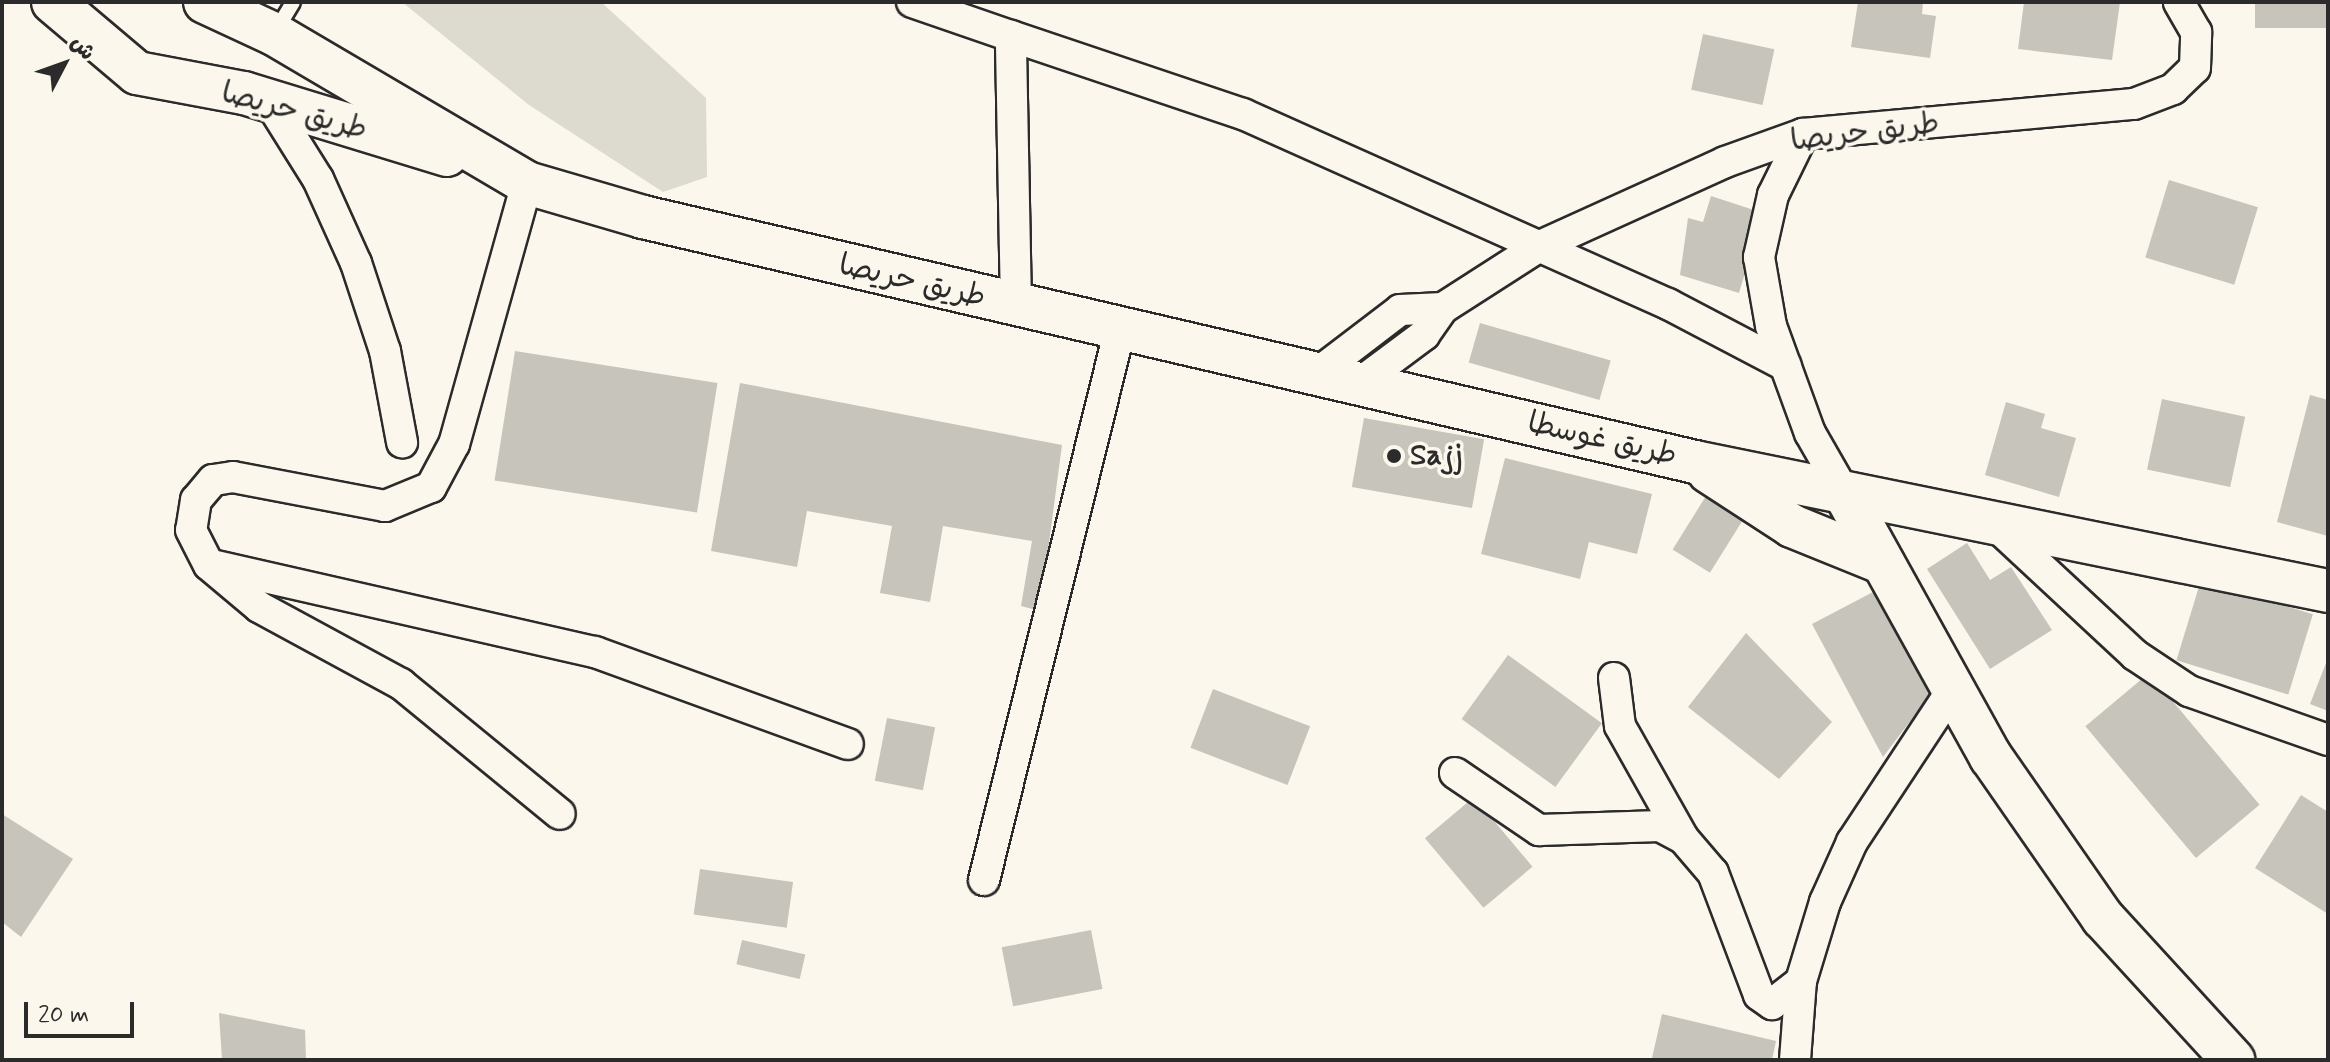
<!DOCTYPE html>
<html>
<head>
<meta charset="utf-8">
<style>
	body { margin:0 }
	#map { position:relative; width:2330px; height:1062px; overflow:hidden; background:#fbf7ec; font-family:Mynerve,"Playpen Sans Arabic",sans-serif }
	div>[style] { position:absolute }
	.green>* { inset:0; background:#dddad0 }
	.building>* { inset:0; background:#c7c4bc; transform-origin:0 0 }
	.roads { filter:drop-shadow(2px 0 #2b2b2b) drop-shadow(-2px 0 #2b2b2b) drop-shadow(0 2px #2b2b2b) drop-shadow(0 -2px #2b2b2b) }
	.service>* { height:14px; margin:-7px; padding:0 7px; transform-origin:7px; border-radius:7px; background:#fbf7ec }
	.minor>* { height:30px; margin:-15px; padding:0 15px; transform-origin:15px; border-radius:15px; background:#fbf7ec }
	.secondary>* { height:42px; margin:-21px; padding:0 21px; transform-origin:21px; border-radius:21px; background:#fbf7ec }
	.dots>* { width:22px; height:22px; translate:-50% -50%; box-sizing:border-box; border:4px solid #fbf7ec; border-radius:50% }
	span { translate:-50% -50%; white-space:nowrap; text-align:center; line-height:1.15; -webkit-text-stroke:7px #fbf7ec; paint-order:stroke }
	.street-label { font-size:30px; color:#2b2b2b }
	.poi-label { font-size:30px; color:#2b2b2b; font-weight:700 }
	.left { translate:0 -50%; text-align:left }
	.frame { position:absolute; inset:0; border:4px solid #2b2b2b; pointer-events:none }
	.north { position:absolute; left:24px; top:24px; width:80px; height:80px; -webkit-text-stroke:6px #fbf7ec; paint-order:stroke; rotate:49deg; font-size:22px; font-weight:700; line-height:32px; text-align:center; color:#2b2b2b }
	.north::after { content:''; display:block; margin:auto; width:28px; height:36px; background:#2b2b2b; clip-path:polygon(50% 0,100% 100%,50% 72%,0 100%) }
	.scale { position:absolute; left:24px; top:1002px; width:110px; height:36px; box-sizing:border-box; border:4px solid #2b2b2b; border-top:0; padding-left:10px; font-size:24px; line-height:28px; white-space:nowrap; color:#2b2b2b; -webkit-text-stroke:6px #fbf7ec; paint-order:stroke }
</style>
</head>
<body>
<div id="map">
	<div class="green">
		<div style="clip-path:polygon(402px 2px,601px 2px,706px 98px,707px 177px,663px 192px,529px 105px)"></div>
	</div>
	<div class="building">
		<div style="clip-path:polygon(1858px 2px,1923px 2px,1922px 14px,1936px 16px,1930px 58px,1851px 47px)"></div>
		<div style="clip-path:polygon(2024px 2px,2120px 2px,2112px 60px,2018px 49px)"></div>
		<div style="left:2255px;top:2px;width:73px;height:26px"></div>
		<div style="left:1703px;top:34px;width:73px;height:57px;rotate:12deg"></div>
		<div style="left:2169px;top:180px;width:93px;height:81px;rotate:17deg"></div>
		<div style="clip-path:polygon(1711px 196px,1763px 213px,1739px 293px,1680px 275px,1688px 218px,1703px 222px)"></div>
		<div style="left:1480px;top:323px;width:136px;height:41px;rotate:16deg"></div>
		<div style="left:515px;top:351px;width:205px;height:131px;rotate:9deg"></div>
		<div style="clip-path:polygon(740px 383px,1062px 445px,1040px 611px,1021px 606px,1032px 541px,943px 526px,930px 602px,880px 593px,892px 526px,807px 511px,797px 567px,711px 551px)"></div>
		<div style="clip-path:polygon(2310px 395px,2328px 400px,2328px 536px,2277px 522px)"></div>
		<div style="left:2162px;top:399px;width:85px;height:72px;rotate:12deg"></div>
		<div style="clip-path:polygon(2006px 402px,2045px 414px,2041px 428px,2076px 438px,2059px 497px,1985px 475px)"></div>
		<div style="left:1364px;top:418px;width:122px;height:70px;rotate:10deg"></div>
		<div style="clip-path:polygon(1505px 458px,1652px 494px,1637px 554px,1589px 542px,1580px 579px,1481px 554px)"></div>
		<div style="left:1706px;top:496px;width:44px;height:63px;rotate:32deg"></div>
		<div style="clip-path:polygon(1967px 543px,1990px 580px,2011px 567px,2052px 630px,1990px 669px,1927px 569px)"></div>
		<div style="left:2201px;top:580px;width:117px;height:84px;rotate:17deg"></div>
		<div style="clip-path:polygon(1875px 591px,1930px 695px,1883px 757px,1812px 624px)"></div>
		<div style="clip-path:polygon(1746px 633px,1832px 722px,1779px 779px,1688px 707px)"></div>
		<div style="left:1508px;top:655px;width:116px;height:79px;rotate:36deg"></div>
		<div style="clip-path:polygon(2328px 658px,2328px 711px,2310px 704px)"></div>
		<div style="left:2149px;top:673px;width:172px;height:83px;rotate:50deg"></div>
		<div style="left:1213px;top:689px;width:104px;height:63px;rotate:21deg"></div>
		<div style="left:887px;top:718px;width:49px;height:64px;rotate:11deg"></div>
		<div style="clip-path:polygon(2301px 795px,2328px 812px,2328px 914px,2255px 868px)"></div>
		<div style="left:1474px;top:797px;width:91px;height:64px;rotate:50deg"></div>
		<div style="clip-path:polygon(2px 814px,73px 859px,21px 937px,2px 922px)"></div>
		<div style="left:700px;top:869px;width:94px;height:46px;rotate:8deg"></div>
		<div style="left:1091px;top:930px;width:60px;height:91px;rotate:79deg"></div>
		<div style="left:742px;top:940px;width:65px;height:25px;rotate:13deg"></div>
		<div style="clip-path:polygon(219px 1013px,305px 1030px,306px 1060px,222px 1060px)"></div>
		<div style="clip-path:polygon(1662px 1014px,1776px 1041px,1772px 1060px,1652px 1058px)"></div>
	</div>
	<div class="roads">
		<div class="service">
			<div style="left:277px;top:29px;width:31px;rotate:-59deg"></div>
		</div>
		<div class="minor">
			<div style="left:912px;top:2px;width:105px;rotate:19deg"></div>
			<div style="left:269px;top:101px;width:92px;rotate:57.9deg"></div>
			<div style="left:318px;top:179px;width:92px;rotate:65.7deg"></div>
			<div style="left:356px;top:263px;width:93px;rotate:71.8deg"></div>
			<div style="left:385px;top:351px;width:93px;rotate:79.4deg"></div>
			<div style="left:1803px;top:134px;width:68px;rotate:116.2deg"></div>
			<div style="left:1773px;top:195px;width:64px;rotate:102.7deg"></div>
			<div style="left:1759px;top:257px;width:70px;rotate:80.1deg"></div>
			<div style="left:1771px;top:326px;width:114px;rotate:70deg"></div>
			<div style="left:1810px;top:433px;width:70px;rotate:60.2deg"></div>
			<div style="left:527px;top:183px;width:271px;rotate:105.6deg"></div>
			<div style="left:454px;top:444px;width:49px;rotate:118.1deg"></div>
			<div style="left:431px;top:487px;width:50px;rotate:157.6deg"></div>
			<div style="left:385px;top:506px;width:155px;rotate:-169.2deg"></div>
			<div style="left:233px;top:477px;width:20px;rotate:171deg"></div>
			<div style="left:213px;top:480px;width:26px;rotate:130deg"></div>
			<div style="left:196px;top:500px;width:30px;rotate:99deg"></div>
			<div style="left:191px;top:530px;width:39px;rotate:63deg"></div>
			<div style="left:209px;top:565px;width:65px;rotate:40deg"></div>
			<div style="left:259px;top:607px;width:162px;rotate:28.5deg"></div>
			<div style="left:401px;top:684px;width:205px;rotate:39.3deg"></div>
			<div style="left:1016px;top:306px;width:270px;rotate:-91.1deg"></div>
			<div style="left:1011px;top:36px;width:245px;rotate:18.6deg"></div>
			<div style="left:1243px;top:114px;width:466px;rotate:24.1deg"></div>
			<div style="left:1668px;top:304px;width:133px;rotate:27.7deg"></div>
			<div style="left:1319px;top:372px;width:102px;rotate:-37.4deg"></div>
			<div style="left:1400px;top:310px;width:43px;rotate:-2.7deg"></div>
			<div style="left:1361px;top:382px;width:79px;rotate:-36.7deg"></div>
			<div style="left:1424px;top:335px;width:33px;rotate:-55deg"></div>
			<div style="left:1443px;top:308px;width:113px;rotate:-32.7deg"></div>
			<div style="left:1538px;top:247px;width:205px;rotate:-24.4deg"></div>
			<div style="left:1725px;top:162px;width:83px;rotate:-19.7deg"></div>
			<div style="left:1803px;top:134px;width:332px;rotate:-5.2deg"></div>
			<div style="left:2134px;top:104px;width:42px;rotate:-21deg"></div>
			<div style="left:2173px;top:89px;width:30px;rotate:-44deg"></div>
			<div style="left:2195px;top:68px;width:36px;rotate:-88deg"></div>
			<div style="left:2196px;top:32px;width:34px;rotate:-120deg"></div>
			<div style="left:1993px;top:523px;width:194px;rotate:42.9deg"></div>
			<div style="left:2135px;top:655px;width:65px;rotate:33.7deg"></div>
			<div style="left:2189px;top:691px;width:147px;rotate:19.4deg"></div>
			<div style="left:216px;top:566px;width:389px;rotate:12.8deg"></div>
			<div style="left:595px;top:652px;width:269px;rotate:20deg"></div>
			<div style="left:1614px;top:678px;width:48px;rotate:82.9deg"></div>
			<div style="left:1620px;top:726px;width:129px;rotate:60.6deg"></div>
			<div style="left:1455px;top:773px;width:102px;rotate:34.2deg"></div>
			<div style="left:1539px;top:830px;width:121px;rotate:-1.9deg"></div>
			<div style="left:1660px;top:826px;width:26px;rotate:28deg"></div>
			<div style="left:1683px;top:838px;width:46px;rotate:49.4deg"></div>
			<div style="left:1713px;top:873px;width:130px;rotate:69.3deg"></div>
			<div style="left:1759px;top:995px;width:16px;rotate:35deg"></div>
			<div style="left:1772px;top:1004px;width:37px;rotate:-38deg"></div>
			<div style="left:984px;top:880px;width:568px;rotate:-76.14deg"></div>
			<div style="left:1795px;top:1060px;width:79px;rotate:-85.7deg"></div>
			<div style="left:1801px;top:981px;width:83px;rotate:-73.1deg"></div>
			<div style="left:1825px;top:902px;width:66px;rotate:-65.8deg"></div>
			<div style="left:1852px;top:842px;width:183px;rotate:-56.6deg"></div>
		</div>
		<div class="secondary">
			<div style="left:53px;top:2px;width:110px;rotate:40.2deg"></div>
			<div style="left:137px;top:73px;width:109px;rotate:10.6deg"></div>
			<div style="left:244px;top:93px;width:212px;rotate:17deg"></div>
			<div style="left:205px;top:2px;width:76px;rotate:24.9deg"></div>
			<div style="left:274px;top:34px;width:294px;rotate:30.5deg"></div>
			<div style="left:527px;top:183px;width:121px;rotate:16.3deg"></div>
			<div style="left:643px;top:217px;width:1080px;rotate:13.11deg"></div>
			<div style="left:1695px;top:462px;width:646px;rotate:11.52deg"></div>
			<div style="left:1709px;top:472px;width:99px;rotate:33deg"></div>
			<div style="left:1792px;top:526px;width:98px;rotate:22.1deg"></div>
			<div style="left:1845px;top:494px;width:301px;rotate:61deg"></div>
			<div style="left:1991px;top:757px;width:196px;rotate:55.2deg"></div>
			<div style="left:2103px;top:918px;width:193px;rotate:47.5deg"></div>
		</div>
	</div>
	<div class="dots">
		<div style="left:1394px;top:456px;background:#2b2b2b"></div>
	</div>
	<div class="street-label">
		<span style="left:294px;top:112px;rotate:15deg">طريق حريصا</span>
		<span style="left:1865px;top:133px;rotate:-7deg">طريق حريصا</span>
		<span style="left:912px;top:282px;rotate:13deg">طريق حريصا</span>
		<span style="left:1602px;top:440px;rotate:13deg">طريق غوسطا</span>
	</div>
	<div class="poi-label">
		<span class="left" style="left:1410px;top:456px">Sajj</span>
	</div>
	<div class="frame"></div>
	<div class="north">ش</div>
	<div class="scale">20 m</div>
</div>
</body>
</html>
